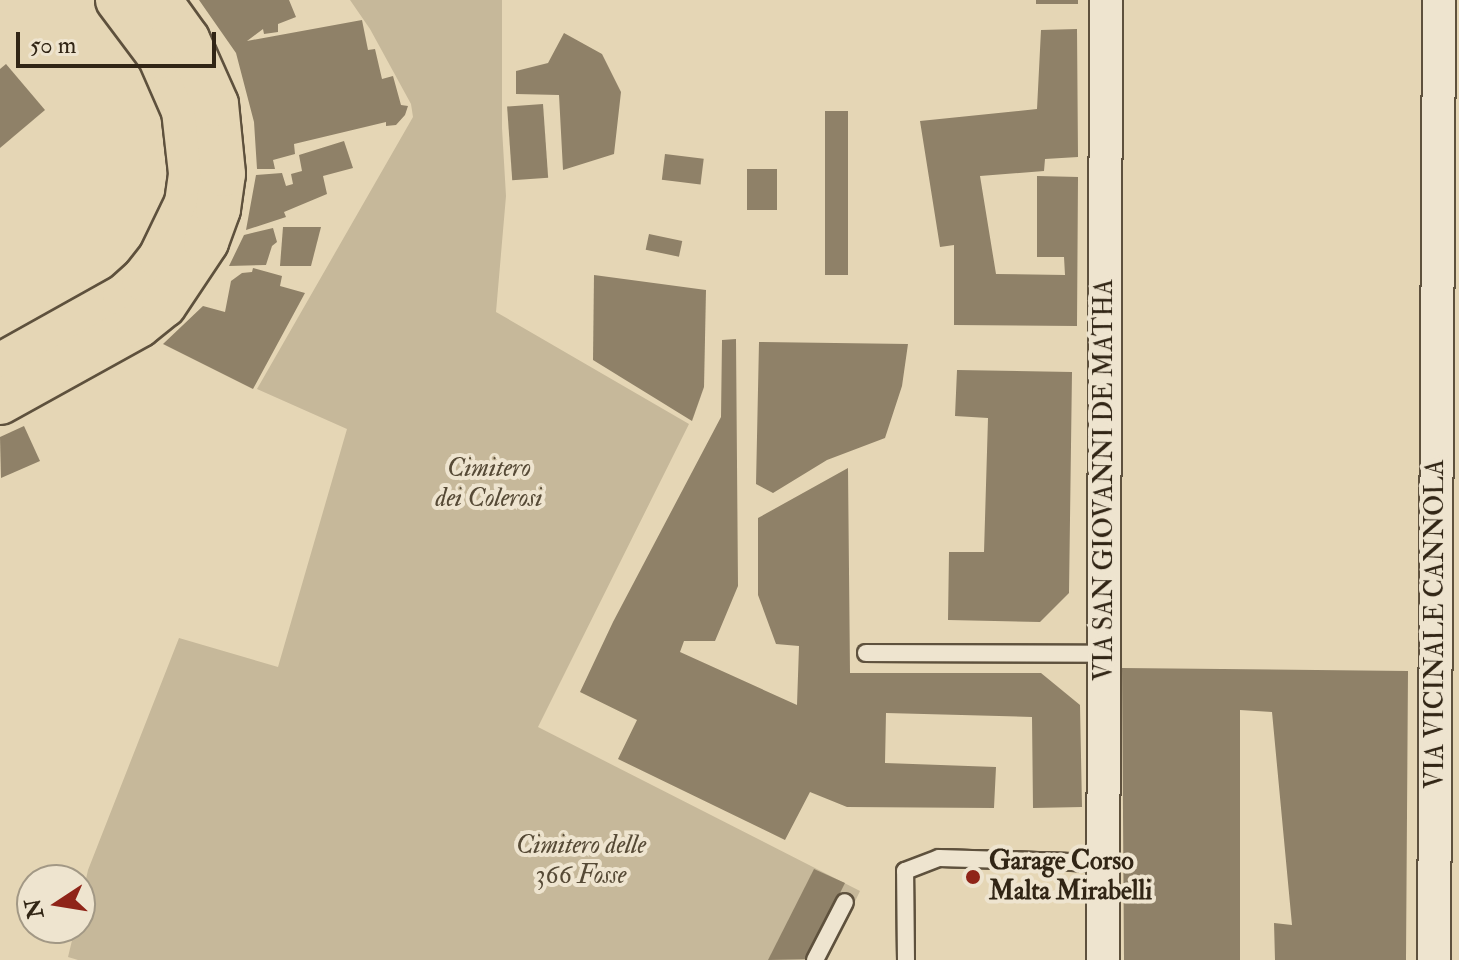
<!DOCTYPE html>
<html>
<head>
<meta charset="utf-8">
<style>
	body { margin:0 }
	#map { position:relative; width:1459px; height:960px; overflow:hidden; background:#e5d6b5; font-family:"IM FELL Double Pica",serif }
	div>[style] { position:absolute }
	.green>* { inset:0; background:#c6b89a }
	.building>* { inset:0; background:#8f8168; transform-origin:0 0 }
	.roads { filter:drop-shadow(2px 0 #5e513d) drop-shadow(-2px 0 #5e513d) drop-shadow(0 2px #5e513d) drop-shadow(0 -2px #5e513d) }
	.lane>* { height:16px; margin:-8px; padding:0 8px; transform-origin:8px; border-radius:8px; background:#eee4cf }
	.street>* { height:32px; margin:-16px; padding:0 16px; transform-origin:16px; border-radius:16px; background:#eee4cf }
	.primary>* { height:44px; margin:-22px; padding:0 22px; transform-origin:22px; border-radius:22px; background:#e5d6b5 }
	.dots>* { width:22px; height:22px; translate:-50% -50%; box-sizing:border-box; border:4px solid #eee4cf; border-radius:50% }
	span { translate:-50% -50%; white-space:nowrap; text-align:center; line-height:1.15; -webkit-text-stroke:8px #eee4cf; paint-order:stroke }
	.park-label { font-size:26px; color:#564a36; font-style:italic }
	.street-label { font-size:26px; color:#312515 }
	.poi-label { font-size:26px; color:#312515; font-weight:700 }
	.left { translate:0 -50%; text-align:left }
	.north { position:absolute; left:16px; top:864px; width:80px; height:80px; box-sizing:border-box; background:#eee4cf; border:2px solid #a29885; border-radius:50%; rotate:258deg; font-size:22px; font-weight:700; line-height:32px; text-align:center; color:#312515 }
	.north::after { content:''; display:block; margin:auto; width:28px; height:36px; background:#8f2418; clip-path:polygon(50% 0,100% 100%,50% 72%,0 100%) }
	.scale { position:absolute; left:16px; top:32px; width:200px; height:36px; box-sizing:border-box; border:4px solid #312515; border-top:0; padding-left:10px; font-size:24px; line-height:28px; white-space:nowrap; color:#312515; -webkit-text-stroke:6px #eee4cf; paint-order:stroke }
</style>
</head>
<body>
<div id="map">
	<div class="green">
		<div style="clip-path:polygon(350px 0,502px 0,502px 128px,506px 196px,496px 312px,689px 424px,538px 727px,860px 891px,827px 960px,78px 960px,68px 957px,75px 928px,80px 928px,80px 906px,88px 870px,179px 638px,278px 667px,347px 429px,257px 389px,413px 117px,411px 104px,370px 29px)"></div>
	</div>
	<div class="building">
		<div style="clip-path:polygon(199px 0,289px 0,296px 17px,278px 24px,278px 32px,264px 34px,263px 29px,247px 41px,362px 20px,368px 50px,375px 49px,382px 79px,393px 76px,401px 105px,408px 106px,405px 115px,396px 125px,386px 126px,386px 122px,294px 144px,295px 154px,273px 160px,275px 169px,257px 169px,254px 122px,236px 53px)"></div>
		<div style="left:1036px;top:0;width:42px;height:4px"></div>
		<div style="clip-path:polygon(1077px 29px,1078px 157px,1045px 159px,1044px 171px,980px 176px,996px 274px,1065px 275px,1064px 257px,1037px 257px,1037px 176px,1078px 177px,1077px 326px,954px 325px,954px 245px,940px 247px,920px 121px,1037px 109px,1041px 30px)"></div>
		<div style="clip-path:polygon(564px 33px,602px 54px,621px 92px,614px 154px,563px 170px,559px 95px,516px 94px,516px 71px,548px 63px)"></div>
		<div style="clip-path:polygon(6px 64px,45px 110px,0 148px,0 69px)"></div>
		<div style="left:543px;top:104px;width:74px;height:36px;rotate:86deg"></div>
		<div style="left:825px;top:111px;width:23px;height:164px"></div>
		<div style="clip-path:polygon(344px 141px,353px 168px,323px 176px,327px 194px,284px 212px,286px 217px,246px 230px,256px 175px,282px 173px,286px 186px,293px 184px,291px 174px,302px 171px,299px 155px)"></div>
		<div style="left:665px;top:154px;width:39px;height:26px;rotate:7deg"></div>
		<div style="left:747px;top:169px;width:30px;height:41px"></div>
		<div style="clip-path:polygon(283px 227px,321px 227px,311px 266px,280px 266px)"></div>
		<div style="clip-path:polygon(273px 228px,277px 242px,272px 246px,266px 265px,229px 266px,244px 235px)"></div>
		<div style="left:649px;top:234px;width:34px;height:16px;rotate:12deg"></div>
		<div style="clip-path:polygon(253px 268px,282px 276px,280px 286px,305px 293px,253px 389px,163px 344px,203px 306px,225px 312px,231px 281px,242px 273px,252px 272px)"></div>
		<div style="clip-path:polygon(594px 275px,706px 290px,704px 387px,692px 421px,593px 360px)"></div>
		<div style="clip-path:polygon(736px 339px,738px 586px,715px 641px,684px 641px,680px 652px,797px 705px,799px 646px,776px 644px,758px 595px,758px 518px,848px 468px,850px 673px,1041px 673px,1080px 705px,1082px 807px,1033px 808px,1032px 717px,886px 713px,885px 763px,996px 767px,994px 808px,847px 807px,810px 792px,785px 840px,618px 759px,637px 720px,580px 692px,613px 622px,721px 417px,722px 340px)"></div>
		<div style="clip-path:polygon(759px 342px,908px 344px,902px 386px,885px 438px,827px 460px,773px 493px,756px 484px)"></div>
		<div style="clip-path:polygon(957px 370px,1072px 372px,1069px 593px,1040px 622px,948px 620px,949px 552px,984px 552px,988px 418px,955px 416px)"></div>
		<div style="clip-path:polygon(24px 426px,40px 461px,1px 478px,0 437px)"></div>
		<div style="clip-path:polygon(1122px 668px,1408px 671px,1406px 960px,1275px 960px,1274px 923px,1292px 925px,1272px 712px,1240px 710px,1240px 960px,1124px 960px)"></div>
		<div style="clip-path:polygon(814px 869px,845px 883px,807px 959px,768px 960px)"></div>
	</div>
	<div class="roads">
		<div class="lane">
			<div style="left:866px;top:653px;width:239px;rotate:0.2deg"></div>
			<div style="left:815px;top:960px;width:65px;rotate:-62.7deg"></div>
			<div style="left:906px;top:960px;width:89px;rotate:-90.6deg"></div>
			<div style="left:905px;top:871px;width:36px;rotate:-21deg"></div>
			<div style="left:939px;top:858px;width:165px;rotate:1.7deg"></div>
		</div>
		<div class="street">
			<div style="left:1103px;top:960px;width:960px;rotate:-89.82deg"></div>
			<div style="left:1434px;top:960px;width:960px;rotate:-89.7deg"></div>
		</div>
		<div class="primary">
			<div style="left:0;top:366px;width:143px;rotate:-29.2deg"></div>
			<div style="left:125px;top:296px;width:25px;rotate:-42deg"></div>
			<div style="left:144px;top:279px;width:28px;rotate:-52deg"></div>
			<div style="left:161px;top:257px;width:60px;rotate:-64.3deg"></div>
			<div style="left:187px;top:203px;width:30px;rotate:-82deg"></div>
			<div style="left:191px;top:173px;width:62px;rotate:-96.4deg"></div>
			<div style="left:184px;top:111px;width:60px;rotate:-113.6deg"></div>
			<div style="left:160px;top:56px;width:70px;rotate:-126.9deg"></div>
			<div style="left:0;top:402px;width:159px;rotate:-29deg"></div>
			<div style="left:139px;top:325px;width:32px;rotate:-39deg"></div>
			<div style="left:164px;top:305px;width:76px;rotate:-56.3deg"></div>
			<div style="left:206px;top:242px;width:35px;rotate:-70deg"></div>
			<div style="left:218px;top:209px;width:35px;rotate:-82deg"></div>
			<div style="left:223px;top:174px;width:70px;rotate:-95.7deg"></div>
			<div style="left:216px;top:104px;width:71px;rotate:-114deg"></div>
			<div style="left:187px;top:39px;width:48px;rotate:-125.7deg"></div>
		</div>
	</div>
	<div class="dots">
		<div style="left:973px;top:877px;background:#8f2418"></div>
	</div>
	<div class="park-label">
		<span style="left:489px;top:484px">Cimitero<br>dei Colerosi</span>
		<span style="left:581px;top:861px">Cimitero delle<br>366 Fosse</span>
	</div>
	<div class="street-label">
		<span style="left:1105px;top:480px;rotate:-90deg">VIA SAN GIOVANNI DE MATHA</span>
		<span style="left:1436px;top:624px;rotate:-90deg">VIA VICINALE CANNOLA</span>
	</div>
	<div class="poi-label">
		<span class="left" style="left:989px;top:877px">Garage Corso<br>Malta Mirabelli</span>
	</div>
	<div class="north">N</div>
	<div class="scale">50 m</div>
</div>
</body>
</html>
